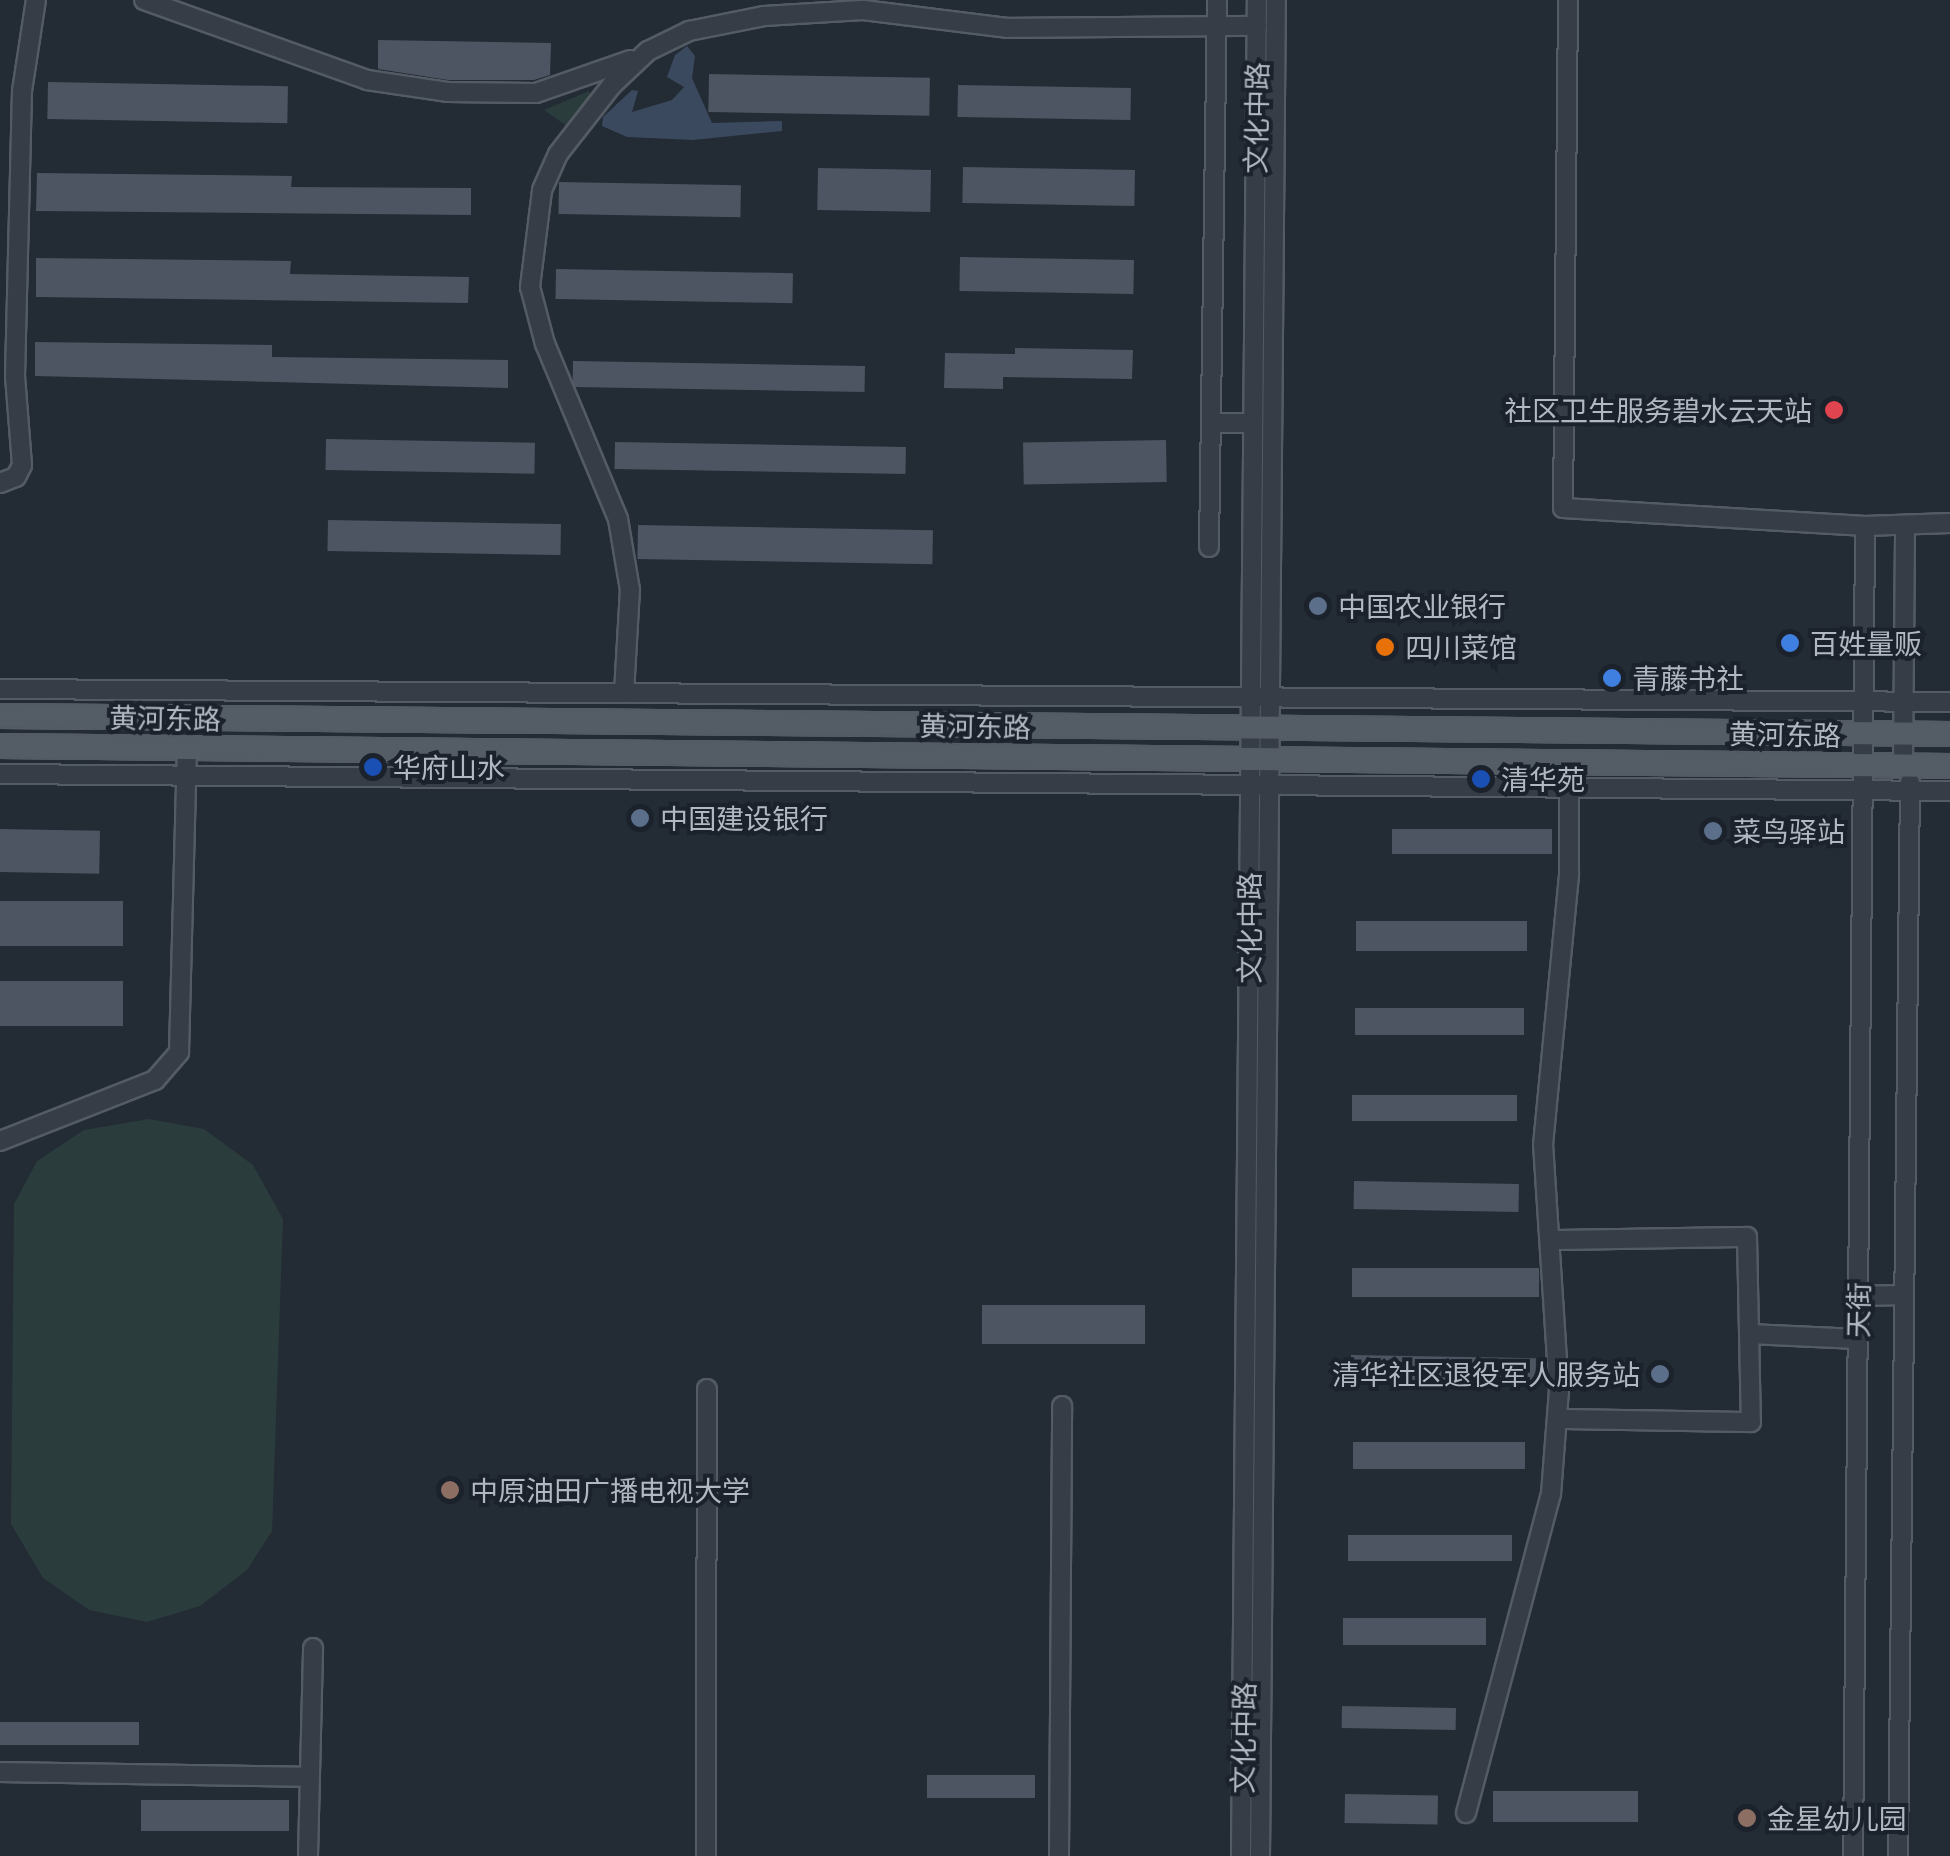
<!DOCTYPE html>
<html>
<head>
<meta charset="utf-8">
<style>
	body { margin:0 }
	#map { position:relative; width:1950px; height:1856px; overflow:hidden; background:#232b35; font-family:Lato,"Noto Sans SC",sans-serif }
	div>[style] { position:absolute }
	.green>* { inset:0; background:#2b3c3c }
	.water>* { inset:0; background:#3a495d }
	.building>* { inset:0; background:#4c5561; transform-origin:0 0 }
	.roads { filter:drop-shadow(2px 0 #545b64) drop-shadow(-2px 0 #545b64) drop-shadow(0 2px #545b64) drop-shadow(0 -2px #545b64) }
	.minor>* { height:18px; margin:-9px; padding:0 9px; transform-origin:9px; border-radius:9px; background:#363d46 }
	.major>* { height:22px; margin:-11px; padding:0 11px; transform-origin:11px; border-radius:11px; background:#545c66 }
	.dots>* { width:28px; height:28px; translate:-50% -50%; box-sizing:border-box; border:5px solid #1c222b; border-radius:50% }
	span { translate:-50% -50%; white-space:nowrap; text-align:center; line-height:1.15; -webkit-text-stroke:8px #1c222b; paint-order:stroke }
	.street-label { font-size:28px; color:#b1b8c2 }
	.poi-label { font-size:28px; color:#b1b8c2 }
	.right { translate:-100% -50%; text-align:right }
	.left { translate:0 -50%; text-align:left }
</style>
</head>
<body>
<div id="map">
	<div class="green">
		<div style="clip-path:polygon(589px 91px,592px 98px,568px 127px,544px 110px)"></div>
		<div style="clip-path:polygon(149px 1119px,204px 1129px,253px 1165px,283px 1219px,272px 1531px,247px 1570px,200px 1606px,147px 1622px,89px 1610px,43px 1578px,11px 1524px,14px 1204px,37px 1161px,84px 1130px)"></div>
	</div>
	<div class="water">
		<div style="clip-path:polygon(687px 46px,695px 56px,692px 78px,712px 123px,782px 121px,782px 131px,693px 140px,627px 137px,602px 126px,603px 117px,632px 90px,638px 91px,632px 112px,672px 100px,684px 87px,667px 77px,675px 55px)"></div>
	</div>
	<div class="building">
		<div style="clip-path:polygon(378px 40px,551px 43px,550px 75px,534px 80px,448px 80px,378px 69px)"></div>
		<div style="left:709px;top:74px;width:221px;height:38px;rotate:1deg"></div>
		<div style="left:48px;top:82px;width:240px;height:37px;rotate:1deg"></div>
		<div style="left:958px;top:85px;width:173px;height:32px;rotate:1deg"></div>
		<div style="left:963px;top:167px;width:172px;height:36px;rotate:1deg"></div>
		<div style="left:818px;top:168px;width:113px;height:42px;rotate:1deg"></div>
		<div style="clip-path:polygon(37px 173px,292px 176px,291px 187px,471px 188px,471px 215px,36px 211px)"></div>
		<div style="left:559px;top:182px;width:182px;height:32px;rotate:1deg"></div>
		<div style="left:960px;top:257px;width:174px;height:34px;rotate:1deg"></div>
		<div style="clip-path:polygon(36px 258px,291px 261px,290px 274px,469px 277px,468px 303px,36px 297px)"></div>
		<div style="left:556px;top:269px;width:237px;height:30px;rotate:1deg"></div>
		<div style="clip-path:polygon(35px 342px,272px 345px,272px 357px,508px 360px,508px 388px,35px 376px)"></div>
		<div style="clip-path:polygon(1015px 348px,1133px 350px,1132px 379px,1003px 377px,1003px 389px,944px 388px,945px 353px,1015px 354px)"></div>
		<div style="left:573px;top:361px;width:292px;height:26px;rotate:1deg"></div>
		<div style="left:326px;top:439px;width:209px;height:31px;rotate:1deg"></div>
		<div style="left:1166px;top:440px;width:42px;height:143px;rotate:89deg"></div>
		<div style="left:615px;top:442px;width:291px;height:27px;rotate:1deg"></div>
		<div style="left:328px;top:520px;width:233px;height:31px;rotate:1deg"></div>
		<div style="left:638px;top:525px;width:295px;height:34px;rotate:1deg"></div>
		<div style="left:0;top:829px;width:100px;height:43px;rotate:1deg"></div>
		<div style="left:1392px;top:829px;width:160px;height:25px"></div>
		<div style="left:0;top:901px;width:123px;height:45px"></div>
		<div style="left:1356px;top:921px;width:171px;height:30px"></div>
		<div style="left:0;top:981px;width:123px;height:45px"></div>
		<div style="left:1355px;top:1008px;width:169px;height:27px"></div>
		<div style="left:1352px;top:1095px;width:165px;height:26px"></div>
		<div style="left:1354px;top:1181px;width:165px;height:28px;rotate:1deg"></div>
		<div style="left:1352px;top:1268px;width:187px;height:29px"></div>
		<div style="left:982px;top:1305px;width:163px;height:39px"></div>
		<div style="left:1351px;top:1355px;width:185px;height:27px;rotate:1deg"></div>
		<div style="left:1353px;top:1442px;width:172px;height:27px"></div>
		<div style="left:1348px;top:1535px;width:164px;height:26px"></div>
		<div style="left:1343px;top:1618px;width:143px;height:27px"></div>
		<div style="left:1342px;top:1706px;width:114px;height:22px;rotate:1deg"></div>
		<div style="left:139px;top:1722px;width:23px;height:139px;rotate:90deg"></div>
		<div style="left:927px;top:1775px;width:108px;height:23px"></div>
		<div style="left:1493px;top:1791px;width:145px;height:31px"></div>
		<div style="left:1345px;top:1794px;width:93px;height:29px;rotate:1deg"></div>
		<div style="left:141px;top:1800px;width:148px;height:31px"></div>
	</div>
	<div class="roads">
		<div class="minor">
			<div style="left:144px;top:0;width:237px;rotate:19.7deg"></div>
			<div style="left:367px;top:80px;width:81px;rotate:8.5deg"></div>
			<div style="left:447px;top:92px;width:89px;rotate:0.6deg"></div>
			<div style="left:536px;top:93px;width:100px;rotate:-19.3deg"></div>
			<div style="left:1568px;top:0;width:508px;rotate:90.56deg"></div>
			<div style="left:1563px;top:508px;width:303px;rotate:3.4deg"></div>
			<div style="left:1865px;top:526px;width:85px;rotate:-2deg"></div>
			<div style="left:1211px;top:423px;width:41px"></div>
			<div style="left:0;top:483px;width:17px;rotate:-21deg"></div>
			<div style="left:16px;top:477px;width:13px;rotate:-63deg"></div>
			<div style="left:22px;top:465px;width:88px;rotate:-94.5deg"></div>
			<div style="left:15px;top:377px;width:286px;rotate:-88.6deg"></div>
			<div style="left:22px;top:91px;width:92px;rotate:-81.3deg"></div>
			<div style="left:1209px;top:547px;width:547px;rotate:-89.16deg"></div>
			<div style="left:0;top:689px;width:1950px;rotate:0.38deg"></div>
			<div style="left:624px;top:693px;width:103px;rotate:-86.7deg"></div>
			<div style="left:630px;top:590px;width:72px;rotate:-99.6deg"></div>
			<div style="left:618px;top:519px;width:190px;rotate:-112.6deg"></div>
			<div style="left:545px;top:344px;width:59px;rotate:-104.7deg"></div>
			<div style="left:530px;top:287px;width:98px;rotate:-82.9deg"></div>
			<div style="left:542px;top:190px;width:39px;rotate:-66deg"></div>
			<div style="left:558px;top:154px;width:88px;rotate:-52deg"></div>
			<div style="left:612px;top:85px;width:50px;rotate:-43.4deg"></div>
			<div style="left:648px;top:51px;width:46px;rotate:-26deg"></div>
			<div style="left:689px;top:31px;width:76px;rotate:-11.3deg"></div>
			<div style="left:764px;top:16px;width:99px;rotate:-3.5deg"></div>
			<div style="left:863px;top:10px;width:145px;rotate:7.1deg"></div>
			<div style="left:1007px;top:28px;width:250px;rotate:-0.5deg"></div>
			<div style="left:1903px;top:765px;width:240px;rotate:-89.5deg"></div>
			<div style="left:0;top:774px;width:1950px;rotate:0.5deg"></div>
			<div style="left:0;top:1141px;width:167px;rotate:-21.5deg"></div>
			<div style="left:155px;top:1080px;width:37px;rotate:-49deg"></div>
			<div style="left:179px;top:1052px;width:304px;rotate:-88.5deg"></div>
			<div style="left:1552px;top:1240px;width:195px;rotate:-0.9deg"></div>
			<div style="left:1747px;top:1237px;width:185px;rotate:88.8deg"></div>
			<div style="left:1751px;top:1422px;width:194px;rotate:-179.1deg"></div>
			<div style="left:1858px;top:1296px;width:46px;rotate:-1.2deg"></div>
			<div style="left:1749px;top:1334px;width:109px;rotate:2.6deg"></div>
			<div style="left:0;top:1772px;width:310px;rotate:0.9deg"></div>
			<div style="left:1466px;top:1813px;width:330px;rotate:-75.1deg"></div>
			<div style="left:1551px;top:1494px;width:103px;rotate:-85.6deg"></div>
			<div style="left:1559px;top:1391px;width:247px;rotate:-93.7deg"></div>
			<div style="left:1543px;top:1145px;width:273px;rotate:-84.5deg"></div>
			<div style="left:1569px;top:873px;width:96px;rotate:-90deg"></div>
			<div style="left:308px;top:1856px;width:208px;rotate:-88.6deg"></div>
			<div style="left:706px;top:1856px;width:467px;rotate:-89.9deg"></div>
			<div style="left:1059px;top:1856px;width:450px;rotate:-89.6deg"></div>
			<div style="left:1241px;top:1856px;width:1856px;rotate:-89.51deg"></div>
			<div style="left:1260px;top:1856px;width:1856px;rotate:-89.51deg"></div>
			<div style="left:1853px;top:1856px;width:1330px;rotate:-89.48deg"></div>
			<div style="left:1898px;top:1856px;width:1074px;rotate:-89.36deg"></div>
		</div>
		<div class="major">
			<div style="left:0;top:716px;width:1950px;rotate:0.53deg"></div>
			<div style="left:0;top:746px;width:1950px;rotate:0.59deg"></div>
		</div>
	</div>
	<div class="dots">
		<div style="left:1834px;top:410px;background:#e0444e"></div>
		<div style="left:1318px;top:606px;background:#5c6f8a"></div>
		<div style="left:1790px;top:643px;background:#3f7fe0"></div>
		<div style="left:1385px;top:647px;background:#e8710a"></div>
		<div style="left:1612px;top:678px;background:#3f7fe0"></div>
		<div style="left:373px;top:767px;background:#1a4fb4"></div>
		<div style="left:1481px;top:779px;background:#1a4fb4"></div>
		<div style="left:640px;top:818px;background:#5c6f8a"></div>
		<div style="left:1713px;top:831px;background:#5c6f8a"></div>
		<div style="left:1660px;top:1374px;background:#5c6f8a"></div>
		<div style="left:450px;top:1490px;background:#8d6e63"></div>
		<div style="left:1747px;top:1818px;background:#8d6e63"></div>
	</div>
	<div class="street-label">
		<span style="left:1256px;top:118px;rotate:-89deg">文化中路</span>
		<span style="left:165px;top:718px;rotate:1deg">黄河东路</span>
		<span style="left:975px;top:726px;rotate:1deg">黄河东路</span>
		<span style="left:1785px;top:734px;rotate:1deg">黄河东路</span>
		<span style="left:1249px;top:928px;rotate:-90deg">文化中路</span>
		<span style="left:1858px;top:1310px;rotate:-89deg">天街</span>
		<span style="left:1243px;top:1738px;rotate:-89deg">文化中路</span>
	</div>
	<div class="poi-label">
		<span class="right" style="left:1812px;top:410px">社区卫生服务碧水云天站</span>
		<span class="left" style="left:1338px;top:606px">中国农业银行</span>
		<span class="left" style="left:1810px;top:643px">百姓量贩</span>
		<span class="left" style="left:1405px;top:647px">四川菜馆</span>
		<span class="left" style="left:1632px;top:678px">青藤书社</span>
		<span class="left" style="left:393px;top:767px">华府山水</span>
		<span class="left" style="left:1501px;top:779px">清华苑</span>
		<span class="left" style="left:660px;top:818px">中国建设银行</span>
		<span class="left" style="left:1733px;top:831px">菜鸟驿站</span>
		<span class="right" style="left:1640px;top:1374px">清华社区退役军人服务站</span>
		<span class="left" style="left:470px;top:1490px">中原油田广播电视大学</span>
		<span class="left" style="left:1767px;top:1818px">金星幼儿园</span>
	</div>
</div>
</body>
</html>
